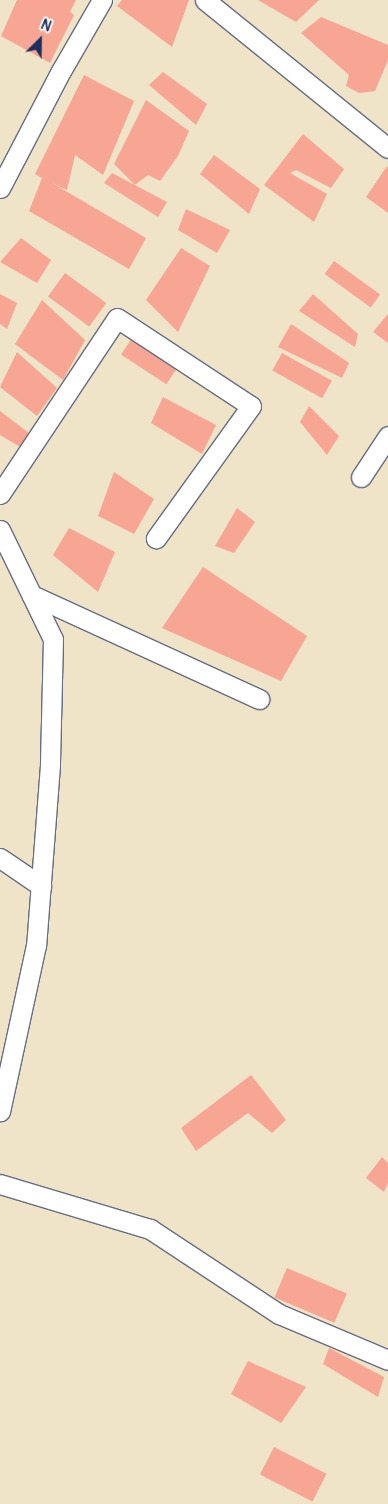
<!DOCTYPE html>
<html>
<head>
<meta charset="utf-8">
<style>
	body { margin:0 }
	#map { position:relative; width:388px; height:1504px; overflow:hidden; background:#efe3c8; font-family:Pangolin,sans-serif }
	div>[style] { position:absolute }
	.building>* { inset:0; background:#f8a694; transform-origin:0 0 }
	.roads { filter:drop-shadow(1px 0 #656e83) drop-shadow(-1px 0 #656e83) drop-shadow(0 1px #656e83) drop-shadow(0 -1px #656e83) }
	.street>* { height:19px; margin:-9.5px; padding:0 9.5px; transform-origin:9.5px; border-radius:9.5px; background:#fff }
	span { translate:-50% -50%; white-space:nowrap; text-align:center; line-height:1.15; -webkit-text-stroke:4.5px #f6f6f2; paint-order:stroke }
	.north { position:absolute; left:15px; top:15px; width:50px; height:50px; -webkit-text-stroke:4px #f6f6f2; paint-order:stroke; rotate:23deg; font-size:14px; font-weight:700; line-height:20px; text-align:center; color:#1b2f5e }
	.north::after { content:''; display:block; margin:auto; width:18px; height:22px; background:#1b2f5e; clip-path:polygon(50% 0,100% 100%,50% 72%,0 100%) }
</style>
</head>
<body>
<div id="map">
	<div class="building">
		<div style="clip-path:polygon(17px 0,76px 0,70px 12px,74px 15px,50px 63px,1px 36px)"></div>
		<div style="clip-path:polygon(122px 0,189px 0,172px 47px,117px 6px)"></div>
		<div style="clip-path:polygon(258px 0,319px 0,296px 22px)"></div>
		<div style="clip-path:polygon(321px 17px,388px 45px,388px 60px,375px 91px,359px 93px,346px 86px,349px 75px,301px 33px)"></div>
		<div style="clip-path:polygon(163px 72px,207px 104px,196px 125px,149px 85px)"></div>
		<div style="clip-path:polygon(84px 75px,134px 101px,103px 175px,75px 155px,67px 190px,52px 183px,146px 238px,129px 269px,29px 211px,42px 178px,35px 174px)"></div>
		<div style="clip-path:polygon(146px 100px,189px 131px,178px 156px,160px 181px,148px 175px,135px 185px,114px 164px)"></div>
		<div style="clip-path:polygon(303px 134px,344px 169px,331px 188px,296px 170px,290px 173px,327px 194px,314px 222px,264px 185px)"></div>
		<div style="clip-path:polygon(214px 155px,260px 189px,249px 214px,200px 174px)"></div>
		<div style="clip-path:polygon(387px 166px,388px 168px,388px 213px,366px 197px)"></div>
		<div style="clip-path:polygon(112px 173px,167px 202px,158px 217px,104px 183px)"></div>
		<div style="clip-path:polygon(186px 209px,230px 230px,217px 253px,178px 230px)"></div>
		<div style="clip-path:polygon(21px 238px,51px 260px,37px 283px,0 262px)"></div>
		<div style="clip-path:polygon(181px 248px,210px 266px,178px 332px,146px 300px)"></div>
		<div style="left:334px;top:261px;width:57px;height:16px;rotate:36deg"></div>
		<div style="left:65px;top:273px;width:51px;height:29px;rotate:36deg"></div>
		<div style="clip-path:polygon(0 294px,17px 303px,7px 329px,0 324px)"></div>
		<div style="clip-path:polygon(313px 294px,358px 334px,355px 347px,299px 311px)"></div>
		<div style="clip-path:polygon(42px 300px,85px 340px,63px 380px,15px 344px)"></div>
		<div style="clip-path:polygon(388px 314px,388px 343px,373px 332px)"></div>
		<div style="clip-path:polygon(291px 324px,349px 363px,342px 378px,278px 347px)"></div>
		<div style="left:132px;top:338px;width:54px;height:20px;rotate:33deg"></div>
		<div style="clip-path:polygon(17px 352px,57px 388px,37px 416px,0 387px)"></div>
		<div style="left:282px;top:353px;width:57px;height:20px;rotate:29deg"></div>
		<div style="clip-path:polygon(163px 397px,216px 425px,202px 454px,151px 423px)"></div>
		<div style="clip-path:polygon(309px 406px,339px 436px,327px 455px,300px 422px)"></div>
		<div style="clip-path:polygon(0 411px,29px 433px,22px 448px,0 435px)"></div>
		<div style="clip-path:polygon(114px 472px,154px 499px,134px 534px,98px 516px)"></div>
		<div style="clip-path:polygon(237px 508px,255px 522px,234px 553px,215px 546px)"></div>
		<div style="clip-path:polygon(69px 528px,115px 552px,98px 592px,53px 555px)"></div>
		<div style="clip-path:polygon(203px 567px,307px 636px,281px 681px,162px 628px)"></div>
		<div style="clip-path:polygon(251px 1075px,286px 1120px,272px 1133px,248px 1113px,196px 1151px,181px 1128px)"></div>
		<div style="clip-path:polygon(382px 1157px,388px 1163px,388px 1183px,384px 1192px,366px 1178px)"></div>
		<div style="left:287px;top:1268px;width:65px;height:32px;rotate:23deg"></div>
		<div style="clip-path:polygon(329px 1348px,384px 1377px,378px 1397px,323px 1364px)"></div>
		<div style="clip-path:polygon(248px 1361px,306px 1387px,281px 1423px,231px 1394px)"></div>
		<div style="left:274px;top:1447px;width:59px;height:31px;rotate:27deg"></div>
	</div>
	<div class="roads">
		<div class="street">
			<div style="left:205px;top:0;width:235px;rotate:39deg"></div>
			<div style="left:0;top:188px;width:132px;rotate:-62.5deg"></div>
			<div style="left:61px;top:71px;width:82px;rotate:-60deg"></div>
			<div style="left:361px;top:477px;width:49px;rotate:-56.6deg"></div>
			<div style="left:0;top:494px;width:211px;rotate:-56.4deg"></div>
			<div style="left:117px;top:318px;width:160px;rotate:33.3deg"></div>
			<div style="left:251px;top:406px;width:163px;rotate:125.7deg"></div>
			<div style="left:0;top:530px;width:121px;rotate:64.1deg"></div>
			<div style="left:53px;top:639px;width:126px;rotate:91.4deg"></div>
			<div style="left:50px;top:765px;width:181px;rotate:94.4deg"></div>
			<div style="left:36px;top:945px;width:170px;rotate:102.2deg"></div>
			<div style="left:32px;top:595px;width:250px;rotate:24.6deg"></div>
			<div style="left:0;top:858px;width:50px;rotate:34.3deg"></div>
			<div style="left:0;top:1184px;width:157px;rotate:16.7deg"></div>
			<div style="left:150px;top:1229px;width:154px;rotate:33.4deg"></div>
			<div style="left:279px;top:1314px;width:118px;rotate:22.9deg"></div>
		</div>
	</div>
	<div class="north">N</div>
</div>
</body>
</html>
